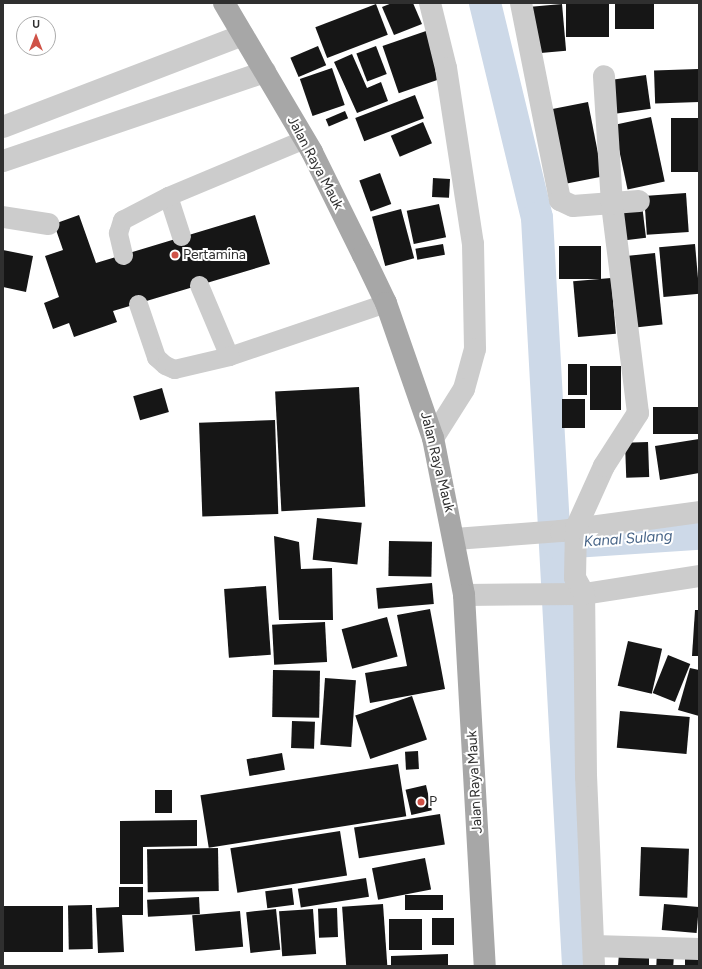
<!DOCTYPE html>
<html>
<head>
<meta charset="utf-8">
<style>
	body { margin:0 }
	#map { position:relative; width:702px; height:969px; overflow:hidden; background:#fff; font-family:Figtree,sans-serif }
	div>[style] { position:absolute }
	.canal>* { height:32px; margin:-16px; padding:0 16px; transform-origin:16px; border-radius:16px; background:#cdd9e8 }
	.building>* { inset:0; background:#161616; transform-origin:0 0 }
	.lane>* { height:19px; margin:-9.5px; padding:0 9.5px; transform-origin:9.5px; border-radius:9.5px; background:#ccc }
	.street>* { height:22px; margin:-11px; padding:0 11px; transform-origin:11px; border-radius:11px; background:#ccc }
	.primary>* { height:22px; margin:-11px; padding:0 11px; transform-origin:11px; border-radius:11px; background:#a7a7a7 }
	.dots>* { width:11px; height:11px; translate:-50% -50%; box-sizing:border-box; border:2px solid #fff; border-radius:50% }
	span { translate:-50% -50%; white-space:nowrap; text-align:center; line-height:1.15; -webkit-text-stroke:4px #fff; paint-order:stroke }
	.street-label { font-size:14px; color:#2f2f2f }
	.poi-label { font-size:14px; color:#2f2f2f }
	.left { translate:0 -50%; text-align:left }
	.water-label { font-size:15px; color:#476487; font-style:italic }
	.frame { position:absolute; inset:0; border:4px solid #2f2f2f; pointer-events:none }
	.north { position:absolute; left:16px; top:16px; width:40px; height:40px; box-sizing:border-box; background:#fff; border:1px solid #acacac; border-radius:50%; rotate:0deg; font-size:11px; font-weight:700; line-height:16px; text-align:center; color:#2f2f2f }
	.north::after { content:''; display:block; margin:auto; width:14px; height:18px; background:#cf5247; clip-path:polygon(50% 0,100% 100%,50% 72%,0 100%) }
</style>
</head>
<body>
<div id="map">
	<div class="canal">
		<div style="left:485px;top:3px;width:221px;rotate:76.4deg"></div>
		<div style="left:537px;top:218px;width:749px;rotate:86.86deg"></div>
		<div style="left:558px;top:543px;width:141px;rotate:-3.7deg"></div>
	</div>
	<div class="building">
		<div style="clip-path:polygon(392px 3px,413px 3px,422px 24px,394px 35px,382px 7px)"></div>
		<div style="left:566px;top:3px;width:43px;height:34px"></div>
		<div style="left:615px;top:3px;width:39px;height:26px"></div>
		<div style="left:376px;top:4px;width:33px;height:65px;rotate:69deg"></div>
		<div style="left:562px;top:4px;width:47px;height:34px;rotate:85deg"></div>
		<div style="left:426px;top:31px;width:50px;height:46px;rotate:71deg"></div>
		<div style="left:318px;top:46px;width:21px;height:30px;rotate:67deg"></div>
		<div style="left:376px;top:46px;width:30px;height:21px;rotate:69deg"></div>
		<div style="clip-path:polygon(352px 54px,367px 88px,381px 82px,388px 101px,357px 113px,334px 62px)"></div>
		<div style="left:332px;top:68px;width:39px;height:34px;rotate:71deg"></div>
		<div style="left:698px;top:69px;width:33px;height:44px;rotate:88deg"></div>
		<div style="left:646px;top:75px;width:34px;height:36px;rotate:82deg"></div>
		<div style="left:415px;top:95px;width:25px;height:64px;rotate:69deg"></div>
		<div style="left:588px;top:102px;width:76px;height:44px;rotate:79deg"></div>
		<div style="left:345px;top:111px;width:8px;height:21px;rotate:67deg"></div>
		<div style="left:651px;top:117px;width:66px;height:38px;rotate:78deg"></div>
		<div style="left:699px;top:118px;width:54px;height:28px;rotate:90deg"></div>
		<div style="left:423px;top:122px;width:23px;height:35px;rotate:67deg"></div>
		<div style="left:380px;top:173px;width:33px;height:22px;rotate:70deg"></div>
		<div style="left:433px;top:178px;width:17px;height:19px;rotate:3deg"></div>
		<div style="left:686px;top:193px;width:39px;height:42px;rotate:86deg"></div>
		<div style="left:439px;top:204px;width:34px;height:33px;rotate:78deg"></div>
		<div style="left:642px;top:205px;width:33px;height:27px;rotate:83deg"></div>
		<div style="left:401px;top:209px;width:51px;height:30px;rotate:75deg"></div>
		<div style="clip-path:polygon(79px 215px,96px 263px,255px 215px,270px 264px,113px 311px,117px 322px,74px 337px,69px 323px,53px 329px,44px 303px,59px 297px,45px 256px,63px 250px,54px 224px)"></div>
		<div style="left:443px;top:244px;width:11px;height:28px;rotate:80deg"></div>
		<div style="left:695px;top:244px;width:50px;height:36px;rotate:85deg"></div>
		<div style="left:559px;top:246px;width:42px;height:33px"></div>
		<div style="clip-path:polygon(3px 250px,33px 256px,26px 292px,3px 287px)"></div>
		<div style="left:655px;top:253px;width:72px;height:34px;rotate:84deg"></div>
		<div style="left:611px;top:278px;width:56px;height:38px;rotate:85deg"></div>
		<div style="left:568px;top:364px;width:19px;height:31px"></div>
		<div style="left:590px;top:366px;width:31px;height:44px"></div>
		<div style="left:359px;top:387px;width:120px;height:84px;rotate:87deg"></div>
		<div style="left:162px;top:388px;width:25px;height:30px;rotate:74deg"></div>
		<div style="left:562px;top:399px;width:23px;height:29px"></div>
		<div style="left:699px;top:407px;width:27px;height:46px;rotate:90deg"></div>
		<div style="left:275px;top:420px;width:94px;height:76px;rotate:88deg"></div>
		<div style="clip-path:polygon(699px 439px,699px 473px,660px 480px,655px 446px)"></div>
		<div style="left:648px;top:442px;width:35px;height:23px;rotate:88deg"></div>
		<div style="left:317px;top:518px;width:45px;height:42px;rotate:6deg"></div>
		<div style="clip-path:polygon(274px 536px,299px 542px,301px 569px,332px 568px,333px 620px,279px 620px)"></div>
		<div style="left:389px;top:541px;width:43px;height:35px;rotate:1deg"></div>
		<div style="left:432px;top:583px;width:21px;height:56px;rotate:85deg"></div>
		<div style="left:266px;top:586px;width:69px;height:42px;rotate:86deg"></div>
		<div style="clip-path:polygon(430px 609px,445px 689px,370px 703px,365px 673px,407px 666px,397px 615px)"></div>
		<div style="clip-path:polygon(695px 610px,699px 610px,699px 656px,692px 656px)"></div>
		<div style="left:387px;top:617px;width:41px;height:47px;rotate:75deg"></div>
		<div style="left:325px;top:622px;width:40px;height:53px;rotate:87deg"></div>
		<div style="left:628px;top:641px;width:35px;height:46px;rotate:13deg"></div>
		<div style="left:668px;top:655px;width:24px;height:41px;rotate:22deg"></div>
		<div style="clip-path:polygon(690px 668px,699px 670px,699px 716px,678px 710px)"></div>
		<div style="left:273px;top:670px;width:47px;height:47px;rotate:1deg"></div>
		<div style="left:325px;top:678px;width:31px;height:67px;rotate:4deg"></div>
		<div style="left:412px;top:696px;width:46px;height:60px;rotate:71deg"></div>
		<div style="left:620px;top:711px;width:70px;height:37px;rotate:5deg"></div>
		<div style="left:292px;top:721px;width:23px;height:27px;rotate:2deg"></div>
		<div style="left:418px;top:751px;width:18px;height:13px;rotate:87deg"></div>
		<div style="left:282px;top:753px;width:17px;height:36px;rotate:80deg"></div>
		<div style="left:398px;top:764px;width:53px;height:200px;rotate:81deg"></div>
		<div style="left:426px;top:785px;width:26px;height:21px;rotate:77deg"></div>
		<div style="left:155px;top:790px;width:17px;height:23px"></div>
		<div style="left:440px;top:814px;width:31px;height:87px;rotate:81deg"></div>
		<div style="clip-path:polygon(197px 820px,197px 846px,143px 847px,143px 884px,120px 884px,120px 821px)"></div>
		<div style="left:340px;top:831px;width:45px;height:111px;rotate:81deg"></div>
		<div style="left:641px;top:847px;width:48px;height:49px;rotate:2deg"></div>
		<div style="left:218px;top:848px;width:43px;height:71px;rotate:89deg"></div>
		<div style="left:425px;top:858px;width:32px;height:54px;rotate:79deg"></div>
		<div style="left:366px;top:878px;width:19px;height:69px;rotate:81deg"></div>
		<div style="clip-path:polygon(119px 887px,143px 887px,143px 915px,122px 915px,124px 952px,98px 953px,96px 908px,119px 907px)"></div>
		<div style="left:292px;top:888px;width:17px;height:27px;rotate:83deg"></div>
		<div style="left:443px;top:895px;width:15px;height:38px;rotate:90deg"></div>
		<div style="left:199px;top:897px;width:17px;height:52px;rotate:87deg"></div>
		<div style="left:383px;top:904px;width:62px;height:41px;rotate:86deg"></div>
		<div style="left:664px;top:904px;width:35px;height:26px;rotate:5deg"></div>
		<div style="left:92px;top:905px;width:44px;height:24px;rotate:89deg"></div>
		<div style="left:3px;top:906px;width:60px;height:46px"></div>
		<div style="left:337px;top:908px;width:29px;height:19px;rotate:88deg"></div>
		<div style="left:276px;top:909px;width:41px;height:30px;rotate:84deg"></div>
		<div style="left:313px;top:909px;width:45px;height:34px;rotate:86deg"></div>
		<div style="left:240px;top:911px;width:36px;height:48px;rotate:85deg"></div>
		<div style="left:432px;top:918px;width:22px;height:27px"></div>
		<div style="left:389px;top:919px;width:33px;height:31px"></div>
		<div style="left:657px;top:952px;width:17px;height:14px;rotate:3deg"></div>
		<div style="clip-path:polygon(619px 953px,649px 955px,649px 966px,618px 966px)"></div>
		<div style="clip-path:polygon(448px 954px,448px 966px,391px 966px,391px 956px)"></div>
		<div style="left:685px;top:954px;width:14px;height:12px"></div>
	</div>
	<div class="lane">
		<div style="left:181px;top:236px;width:42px;rotate:-108deg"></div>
		<div style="left:168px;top:196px;width:147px;rotate:-22.7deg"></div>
		<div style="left:123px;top:255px;width:23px;rotate:-103deg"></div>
		<div style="left:118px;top:233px;width:14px;rotate:-73deg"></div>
		<div style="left:122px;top:220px;width:52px;rotate:-27.6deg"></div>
		<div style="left:199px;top:285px;width:77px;rotate:67.1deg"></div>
		<div style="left:229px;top:356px;width:166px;rotate:-18.7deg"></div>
		<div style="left:138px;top:304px;width:56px;rotate:71.2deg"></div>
		<div style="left:156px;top:357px;width:12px;rotate:42deg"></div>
		<div style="left:165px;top:365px;width:10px;rotate:24deg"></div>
		<div style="left:174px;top:369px;width:57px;rotate:-13.3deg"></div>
	</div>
	<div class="street">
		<div style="left:430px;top:3px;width:67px;rotate:76.2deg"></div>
		<div style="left:446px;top:68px;width:178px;rotate:81.3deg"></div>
		<div style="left:473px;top:244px;width:105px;rotate:88.9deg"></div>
		<div style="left:475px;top:349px;width:41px;rotate:105.4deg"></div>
		<div style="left:464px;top:389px;width:58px;rotate:122.3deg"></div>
		<div style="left:521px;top:3px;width:201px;rotate:78.8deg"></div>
		<div style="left:560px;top:200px;width:14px;rotate:25deg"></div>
		<div style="left:573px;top:206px;width:66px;rotate:-4.3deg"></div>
		<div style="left:3px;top:127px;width:257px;rotate:-21deg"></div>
		<div style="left:3px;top:161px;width:277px;rotate:-18.8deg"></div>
		<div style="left:3px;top:217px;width:46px;rotate:8.8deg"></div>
		<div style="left:455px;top:539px;width:106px;rotate:-4.3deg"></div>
		<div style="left:561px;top:531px;width:139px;rotate:-7.8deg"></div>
		<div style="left:464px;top:595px;width:120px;rotate:-0.5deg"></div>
		<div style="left:584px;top:594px;width:116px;rotate:-8.9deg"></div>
		<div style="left:594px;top:946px;width:105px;rotate:1.6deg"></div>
		<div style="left:594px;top:966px;width:190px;rotate:-92.4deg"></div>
		<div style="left:586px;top:776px;width:182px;rotate:-90.6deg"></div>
		<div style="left:584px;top:594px;width:18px;rotate:-119deg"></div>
		<div style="left:575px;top:578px;width:50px;rotate:-88.9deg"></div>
		<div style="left:576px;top:528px;width:68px;rotate:-65.7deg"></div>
		<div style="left:604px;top:466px;width:63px;rotate:-57.3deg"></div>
		<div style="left:638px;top:413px;width:211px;rotate:-97.1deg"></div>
		<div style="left:612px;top:204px;width:128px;rotate:-93.6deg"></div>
	</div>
	<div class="primary">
		<div style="left:224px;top:3px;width:173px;rotate:59.4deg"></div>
		<div style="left:312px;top:152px;width:115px;rotate:63.7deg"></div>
		<div style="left:363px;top:255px;width:53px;rotate:64.4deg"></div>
		<div style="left:386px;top:303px;width:143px;rotate:70.8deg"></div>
		<div style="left:433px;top:438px;width:160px;rotate:78.8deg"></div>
		<div style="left:464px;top:595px;width:372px;rotate:86.8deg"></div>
	</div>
	<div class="dots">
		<div style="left:175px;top:255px;background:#cf5247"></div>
		<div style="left:421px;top:802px;background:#cf5247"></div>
	</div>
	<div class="street-label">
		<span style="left:315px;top:163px;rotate:62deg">Jalan Raya Mauk</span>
		<span style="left:437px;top:462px;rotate:76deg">Jalan Raya Mauk</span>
		<span style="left:475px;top:782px;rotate:-93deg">Jalan Raya Mauk</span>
	</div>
	<div class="poi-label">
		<span class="left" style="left:183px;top:255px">Pertamina</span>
		<span class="left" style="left:429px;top:802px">P</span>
	</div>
	<div class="water-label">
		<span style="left:628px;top:539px;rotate:-4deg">Kanal Sulang</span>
	</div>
	<div class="frame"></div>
	<div class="north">U</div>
</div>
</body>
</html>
